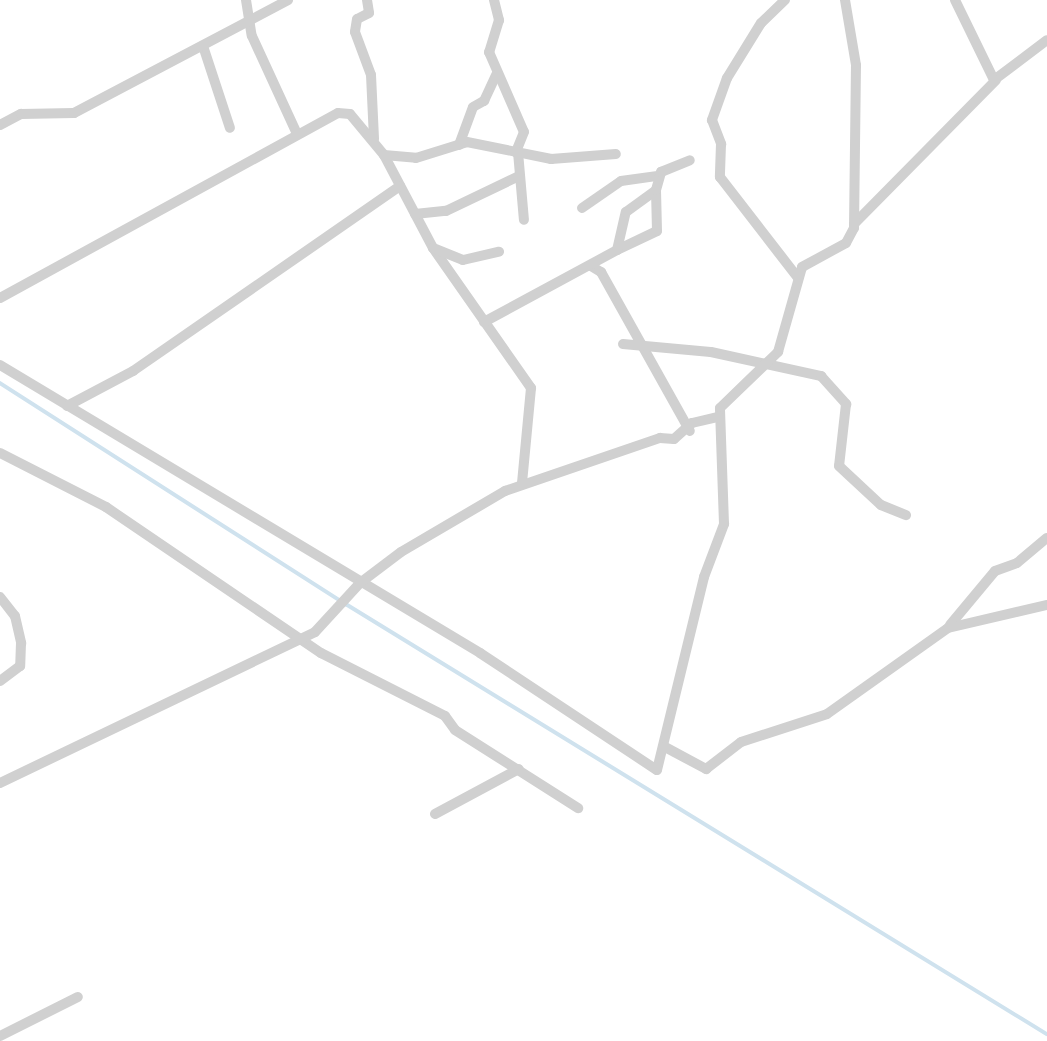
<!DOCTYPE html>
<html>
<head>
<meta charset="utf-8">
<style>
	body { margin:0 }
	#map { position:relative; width:1047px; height:1041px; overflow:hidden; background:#fff; font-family:"IBM Plex Sans",sans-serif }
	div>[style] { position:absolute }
	.stream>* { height:3.5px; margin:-1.75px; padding:0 1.75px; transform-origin:1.75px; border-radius:1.75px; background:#cfe2ee }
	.minor>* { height:10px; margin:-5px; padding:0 5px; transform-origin:5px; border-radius:5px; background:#d0d0d0 }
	span { translate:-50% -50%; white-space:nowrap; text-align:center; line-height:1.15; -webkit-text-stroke:7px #fff; paint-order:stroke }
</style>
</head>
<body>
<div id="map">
	<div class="stream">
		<div style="left:0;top:383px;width:411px;rotate:32.6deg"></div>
		<div style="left:346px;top:604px;width:822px;rotate:31.53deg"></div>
	</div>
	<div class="minor">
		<div style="left:246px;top:0;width:36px;rotate:81deg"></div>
		<div style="left:252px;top:36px;width:108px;rotate:65.3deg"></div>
		<div style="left:367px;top:0;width:13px;rotate:81deg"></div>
		<div style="left:369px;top:13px;width:13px;rotate:153deg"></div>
		<div style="left:357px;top:19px;width:13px;rotate:99deg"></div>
		<div style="left:355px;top:32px;width:46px;rotate:69.6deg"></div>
		<div style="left:371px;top:75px;width:64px;rotate:87.3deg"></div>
		<div style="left:494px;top:0;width:21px;rotate:76deg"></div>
		<div style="left:499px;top:20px;width:34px;rotate:107deg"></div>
		<div style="left:489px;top:52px;width:87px;rotate:66.4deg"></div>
		<div style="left:524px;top:132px;width:22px;rotate:112deg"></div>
		<div style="left:785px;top:0;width:33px;rotate:136deg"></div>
		<div style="left:761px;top:23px;width:65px;rotate:121.7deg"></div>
		<div style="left:727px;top:78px;width:45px;rotate:109.7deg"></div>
		<div style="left:712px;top:120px;width:26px;rotate:69deg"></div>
		<div style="left:721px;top:144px;width:33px;rotate:92deg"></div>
		<div style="left:720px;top:177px;width:128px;rotate:52.3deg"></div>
		<div style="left:955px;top:0;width:89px;rotate:64deg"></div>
		<div style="left:994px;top:80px;width:66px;rotate:-37deg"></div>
		<div style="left:204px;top:49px;width:83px;rotate:71.8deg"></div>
		<div style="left:0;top:125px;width:24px;rotate:-28deg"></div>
		<div style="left:21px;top:114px;width:53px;rotate:-1.1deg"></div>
		<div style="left:74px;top:113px;width:242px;rotate:-27.8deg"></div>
		<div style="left:459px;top:145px;width:40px;rotate:-69.8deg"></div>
		<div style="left:473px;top:107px;width:13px;rotate:-29deg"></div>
		<div style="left:484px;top:101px;width:29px;rotate:-65deg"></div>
		<div style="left:518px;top:152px;width:68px;rotate:85deg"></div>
		<div style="left:384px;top:155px;width:105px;rotate:62.2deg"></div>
		<div style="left:433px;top:248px;width:171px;rotate:55deg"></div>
		<div style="left:531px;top:388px;width:96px;rotate:95.4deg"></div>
		<div style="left:582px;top:208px;width:47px;rotate:-34.7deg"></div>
		<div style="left:621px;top:181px;width:37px;rotate:-8deg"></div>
		<div style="left:415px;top:214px;width:31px;rotate:-6deg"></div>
		<div style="left:446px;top:211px;width:81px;rotate:-25.6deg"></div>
		<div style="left:854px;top:224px;width:202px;rotate:-45.4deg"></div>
		<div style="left:433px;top:248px;width:32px;rotate:22deg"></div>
		<div style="left:463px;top:260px;width:37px;rotate:-13deg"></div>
		<div style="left:617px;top:250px;width:44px;rotate:-25.4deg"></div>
		<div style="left:657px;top:231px;width:41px;rotate:-91.4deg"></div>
		<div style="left:591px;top:266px;width:12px;rotate:31deg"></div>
		<div style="left:601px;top:272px;width:182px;rotate:60.8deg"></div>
		<div style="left:0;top:298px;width:385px;rotate:-28.7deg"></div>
		<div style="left:338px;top:113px;width:12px;rotate:5deg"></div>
		<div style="left:350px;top:114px;width:53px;rotate:50.3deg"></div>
		<div style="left:384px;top:155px;width:32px;rotate:5deg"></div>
		<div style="left:416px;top:158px;width:53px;rotate:-17.4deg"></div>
		<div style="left:467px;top:142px;width:86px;rotate:11.4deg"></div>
		<div style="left:551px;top:159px;width:65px;rotate:-4.4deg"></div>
		<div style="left:484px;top:322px;width:151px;rotate:-28.4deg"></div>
		<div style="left:617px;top:250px;width:39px;rotate:-77deg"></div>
		<div style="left:626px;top:212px;width:37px;rotate:-36deg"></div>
		<div style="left:656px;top:190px;width:19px;rotate:-74deg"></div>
		<div style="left:661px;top:172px;width:31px;rotate:-22deg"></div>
		<div style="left:623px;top:344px;width:88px;rotate:5.2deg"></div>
		<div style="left:711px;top:352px;width:113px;rotate:12.3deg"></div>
		<div style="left:821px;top:376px;width:38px;rotate:48deg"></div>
		<div style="left:846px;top:404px;width:62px;rotate:96.4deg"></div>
		<div style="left:839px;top:466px;width:57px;rotate:42.9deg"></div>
		<div style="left:881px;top:505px;width:27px;rotate:22deg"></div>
		<div style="left:0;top:365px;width:560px;rotate:30.96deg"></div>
		<div style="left:480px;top:653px;width:212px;rotate:33.5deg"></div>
		<div style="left:657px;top:770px;width:199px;rotate:-76.3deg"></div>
		<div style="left:704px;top:577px;width:57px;rotate:-69.3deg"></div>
		<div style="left:724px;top:524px;width:116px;rotate:-92deg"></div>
		<div style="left:720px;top:408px;width:81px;rotate:-44deg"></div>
		<div style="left:778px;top:352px;width:88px;rotate:-74.2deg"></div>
		<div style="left:802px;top:267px;width:50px;rotate:-28.6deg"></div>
		<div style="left:846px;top:243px;width:17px;rotate:-62deg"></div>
		<div style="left:854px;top:228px;width:163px;rotate:-89.3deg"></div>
		<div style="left:856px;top:65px;width:66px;rotate:-99.6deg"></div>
		<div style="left:67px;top:406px;width:75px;rotate:-27.9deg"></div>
		<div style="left:133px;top:371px;width:325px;rotate:-34.7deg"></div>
		<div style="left:0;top:453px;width:119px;rotate:27deg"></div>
		<div style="left:106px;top:507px;width:260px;rotate:34.2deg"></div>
		<div style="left:321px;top:653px;width:139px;rotate:26.9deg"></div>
		<div style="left:445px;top:716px;width:17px;rotate:54deg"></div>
		<div style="left:455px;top:730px;width:146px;rotate:32.4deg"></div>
		<div style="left:0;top:597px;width:24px;rotate:52deg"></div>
		<div style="left:15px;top:616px;width:28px;rotate:77deg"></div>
		<div style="left:21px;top:643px;width:23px;rotate:92deg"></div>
		<div style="left:20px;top:666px;width:25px;rotate:143deg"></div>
		<div style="left:950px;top:625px;width:70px;rotate:-50.2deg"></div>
		<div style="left:995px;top:571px;width:23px;rotate:-20deg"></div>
		<div style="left:1017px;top:563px;width:39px;rotate:-40deg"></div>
		<div style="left:665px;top:747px;width:47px;rotate:28.2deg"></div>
		<div style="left:706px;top:769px;width:44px;rotate:-37.6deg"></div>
		<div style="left:741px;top:742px;width:90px;rotate:-18deg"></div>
		<div style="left:827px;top:714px;width:148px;rotate:-35.4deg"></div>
		<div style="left:948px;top:628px;width:102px;rotate:-13.1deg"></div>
		<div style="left:0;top:783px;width:349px;rotate:-25.6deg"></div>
		<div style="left:315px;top:632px;width:67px;rotate:-47.4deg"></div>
		<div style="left:360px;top:583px;width:51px;rotate:-37.1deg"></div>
		<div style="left:401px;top:552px;width:121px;rotate:-30.4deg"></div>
		<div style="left:505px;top:491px;width:164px;rotate:-18.9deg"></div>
		<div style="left:660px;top:438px;width:14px;rotate:4deg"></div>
		<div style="left:674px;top:439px;width:24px;rotate:-42deg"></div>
		<div style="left:692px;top:423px;width:28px;rotate:-13deg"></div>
		<div style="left:435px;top:814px;width:95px;rotate:-28.2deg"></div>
		<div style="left:0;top:1036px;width:87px;rotate:-26.6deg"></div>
	</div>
</div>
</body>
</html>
